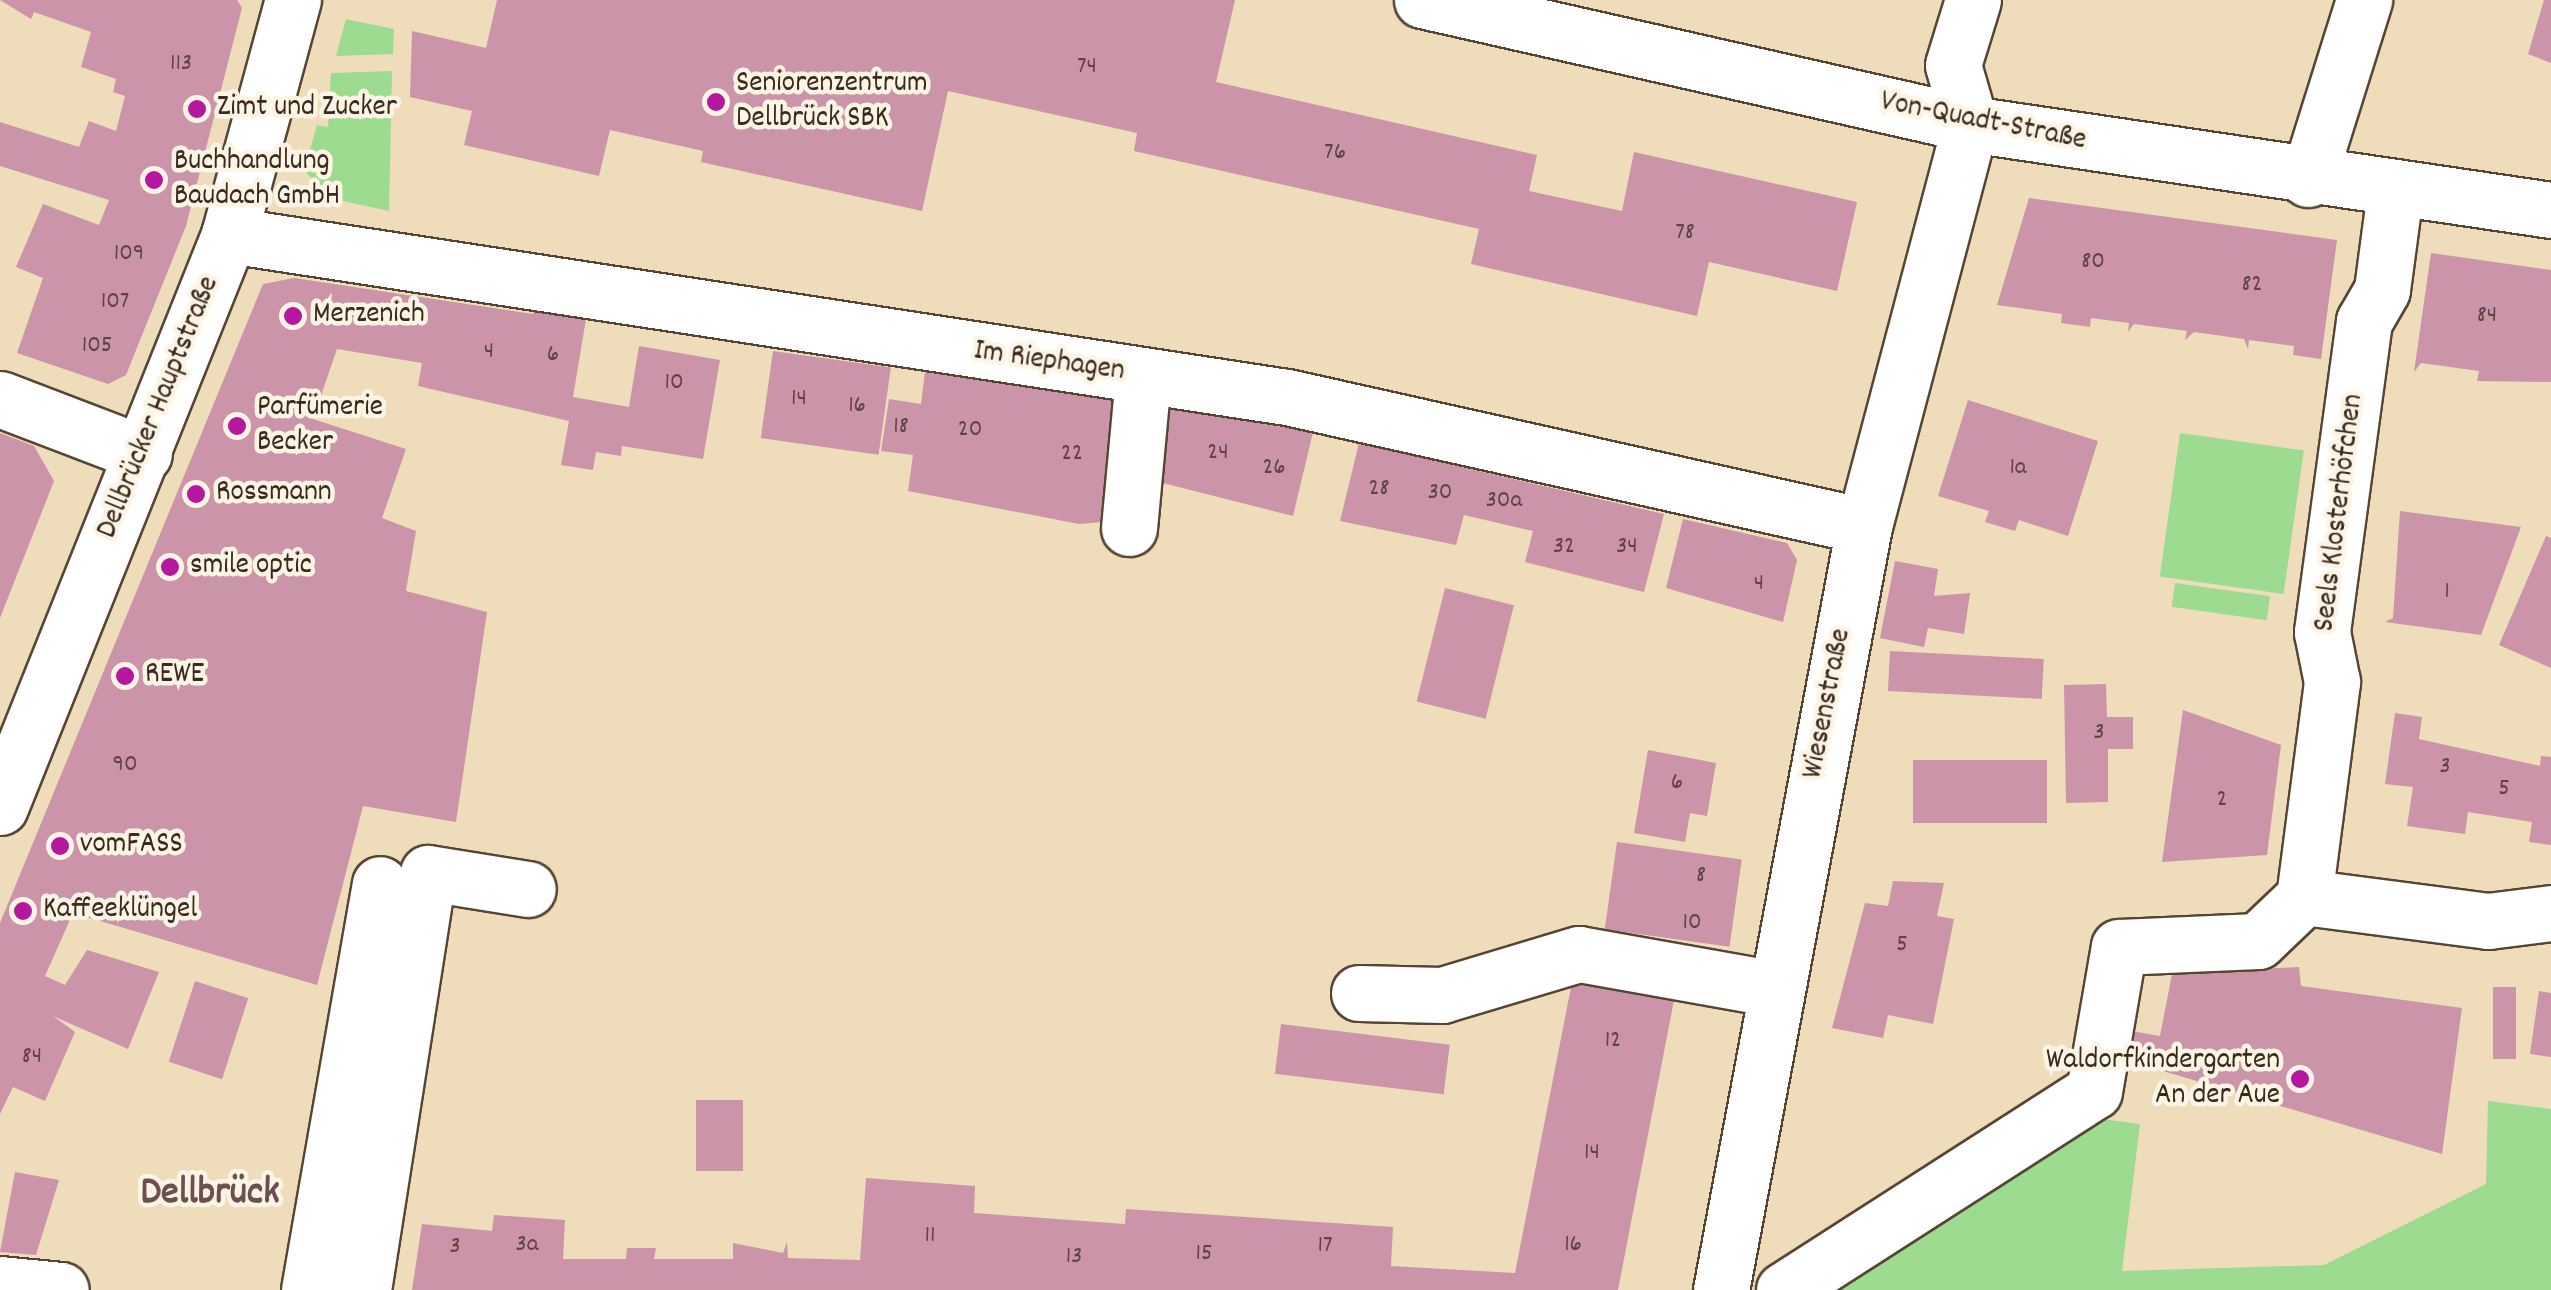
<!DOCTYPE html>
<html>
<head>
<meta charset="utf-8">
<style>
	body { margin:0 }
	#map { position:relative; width:2551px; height:1290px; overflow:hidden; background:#efdcba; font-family:Dekko,sans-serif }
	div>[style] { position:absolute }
	.green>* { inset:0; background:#9ddb90; transform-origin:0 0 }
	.building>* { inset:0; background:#cb94a9; transform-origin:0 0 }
	.roads { filter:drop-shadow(2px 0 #564535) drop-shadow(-2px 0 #564535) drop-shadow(0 2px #564535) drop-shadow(0 -2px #564535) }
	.minor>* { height:55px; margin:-27.5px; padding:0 27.5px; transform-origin:27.5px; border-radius:27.5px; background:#fff }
	.dots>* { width:28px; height:28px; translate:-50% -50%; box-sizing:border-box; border:5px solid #fcf5e5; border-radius:50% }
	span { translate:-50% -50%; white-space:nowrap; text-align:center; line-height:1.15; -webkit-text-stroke:9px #fcf5e5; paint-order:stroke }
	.number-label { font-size:25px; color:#5f4441 }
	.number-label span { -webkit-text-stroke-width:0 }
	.poi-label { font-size:30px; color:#3b2a1e }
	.left { translate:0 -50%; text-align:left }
	.right { translate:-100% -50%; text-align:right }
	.street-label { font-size:30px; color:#3b2a1e }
	.district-label { font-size:40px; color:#6d4f4f; font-weight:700 }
</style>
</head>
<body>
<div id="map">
	<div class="green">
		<div style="clip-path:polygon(346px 19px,394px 29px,393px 54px,336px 56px)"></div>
		<div style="clip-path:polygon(392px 71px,389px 211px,334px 199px,304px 171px,317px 125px,328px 127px,331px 73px)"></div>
		<div style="left:2180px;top:433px;width:125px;height:145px;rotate:8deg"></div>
		<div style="left:2175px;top:583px;width:96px;height:24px;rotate:8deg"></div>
		<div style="clip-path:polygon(2488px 1101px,2551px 1109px,2551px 1290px,1830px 1290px,2094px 1118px,2140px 1124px,2122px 1271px,2324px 1265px,2486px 1184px)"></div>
	</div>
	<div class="building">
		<div style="clip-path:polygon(0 0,237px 0,242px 8px,186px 226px,126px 375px,108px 384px,17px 353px,43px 278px,16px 267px,43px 204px,99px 225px,109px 200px,0 166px,0 122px,79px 147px,89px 121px,116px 131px,125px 96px,113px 92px,116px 79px,81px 67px,91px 32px,34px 12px,31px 19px)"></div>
		<div style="clip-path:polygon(497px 0,1235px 0,1216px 82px,1537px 155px,1529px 191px,1622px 211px,1634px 152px,1857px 202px,1837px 291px,1709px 262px,1697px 316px,1471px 264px,1479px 229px,1134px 151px,1137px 133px,948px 91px,922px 211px,701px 162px,703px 151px,610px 130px,599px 176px,464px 145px,472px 111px,410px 97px,412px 31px,486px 48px)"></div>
		<div style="clip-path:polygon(2544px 0,2551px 0,2551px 63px,2528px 54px)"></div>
		<div style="clip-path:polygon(2029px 198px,2337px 240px,2321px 359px,2293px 355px,2294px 346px,2249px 340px,2248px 349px,2244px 339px,2194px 332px,2185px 340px,2187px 331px,2134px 324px,2128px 332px,2129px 323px,2091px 318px,2090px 327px,2061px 323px,2062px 314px,1997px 305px)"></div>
		<div style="clip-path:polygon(2431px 253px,2551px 270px,2551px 382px,2477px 381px,2479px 371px,2421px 363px,2414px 372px)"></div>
		<div style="clip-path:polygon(294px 278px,533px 314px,536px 298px,588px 307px,573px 397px,629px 407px,639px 346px,720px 360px,703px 459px,622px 446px,621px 456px,596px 452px,593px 470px,561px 465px,569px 421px,418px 386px,422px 363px,337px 349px,313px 419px,406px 449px,382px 518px,416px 531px,406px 591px,487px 612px,456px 822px,363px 806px,317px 985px,73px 913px,45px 976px,65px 985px,87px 950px,159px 972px,128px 1049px,53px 1016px,75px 1032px,45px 1101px,13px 1087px,0 1114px,0 923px,263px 284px)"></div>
		<div style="left:773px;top:351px;width:119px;height:88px;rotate:8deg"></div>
		<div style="clip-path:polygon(925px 372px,1130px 403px,1114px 521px,1079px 524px,908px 491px,913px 455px,881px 451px,889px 399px,921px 404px)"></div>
		<div style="clip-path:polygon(1968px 400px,2098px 441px,2068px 536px,2019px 520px,2015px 531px,1985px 522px,1989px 511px,1938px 496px)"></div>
		<div style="clip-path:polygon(1159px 407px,1313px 432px,1293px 516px,1159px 482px)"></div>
		<div style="clip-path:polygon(0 433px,34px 446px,54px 481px,0 618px)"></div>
		<div style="clip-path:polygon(1359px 443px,1664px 514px,1644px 592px,1525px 562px,1533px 531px,1464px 515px,1456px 545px,1340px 521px)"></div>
		<div style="clip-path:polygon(2400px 511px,2521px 527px,2481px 635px,2385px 622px,2393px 618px)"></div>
		<div style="clip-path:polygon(1683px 519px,1787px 543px,1797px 560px,1783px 622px,1666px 588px)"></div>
		<div style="clip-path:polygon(2546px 536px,2551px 538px,2551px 668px,2499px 645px)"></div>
		<div style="clip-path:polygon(1895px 561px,1938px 569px,1934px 596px,1970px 593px,1964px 634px,1928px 628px,1924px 647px,1880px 638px)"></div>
		<div style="left:1445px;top:588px;width:71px;height:117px;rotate:14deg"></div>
		<div style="left:1890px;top:651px;width:154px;height:40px;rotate:3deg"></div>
		<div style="clip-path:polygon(2106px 684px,2107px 717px,2133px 717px,2133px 749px,2108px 749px,2108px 802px,2066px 803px,2064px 685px)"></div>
		<div style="clip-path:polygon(2183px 710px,2281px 745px,2267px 855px,2162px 862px)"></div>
		<div style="clip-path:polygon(2395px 713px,2422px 717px,2419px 739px,2540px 766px,2541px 756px,2551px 757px,2551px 845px,2529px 842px,2532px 822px,2468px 812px,2465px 834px,2407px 826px,2413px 787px,2385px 784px)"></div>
		<div style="clip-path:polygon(1648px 750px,1716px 763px,1707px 816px,1690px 813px,1685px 842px,1634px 833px)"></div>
		<div style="left:2047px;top:760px;width:63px;height:134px;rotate:90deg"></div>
		<div style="left:1617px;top:842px;width:126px;height:88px;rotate:8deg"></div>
		<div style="clip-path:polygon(1893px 881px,1944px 883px,1937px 916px,1954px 919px,1933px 1024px,1888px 1015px,1883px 1038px,1832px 1028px,1865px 903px,1888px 906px)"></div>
		<div style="clip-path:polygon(2299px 967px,2301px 986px,2462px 1008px,2442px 1154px,2116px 1057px,2120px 1029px,2160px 1036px,2172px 974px)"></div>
		<div style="clip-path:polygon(1573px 977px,1675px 995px,1618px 1290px,412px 1290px,422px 1224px,492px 1231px,494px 1215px,565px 1220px,563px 1259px,626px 1259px,627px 1248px,656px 1248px,654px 1259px,733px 1259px,733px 1243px,783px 1253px,787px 1242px,788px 1258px,860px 1260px,866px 1178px,975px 1186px,974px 1213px,1125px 1224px,1126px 1209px,1393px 1227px,1391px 1266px,1515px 1273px)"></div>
		<div style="left:195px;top:981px;width:56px;height:85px;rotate:18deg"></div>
		<div style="left:2493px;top:987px;width:23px;height:72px"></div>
		<div style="clip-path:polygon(2539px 991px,2551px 993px,2551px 1057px,2530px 1054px)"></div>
		<div style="left:1281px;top:1024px;width:170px;height:50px;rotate:7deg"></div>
		<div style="left:696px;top:1100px;width:47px;height:71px"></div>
		<div style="clip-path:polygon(15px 1172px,59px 1180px,36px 1255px,0 1252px)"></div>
	</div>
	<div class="roads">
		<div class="minor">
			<div style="left:1422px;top:0;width:562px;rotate:12.75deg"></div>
			<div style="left:1970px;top:124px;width:587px;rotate:8.42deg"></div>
			<div style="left:1970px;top:124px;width:61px;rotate:-106.1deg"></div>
			<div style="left:1953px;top:65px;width:68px;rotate:-72.9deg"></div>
			<div style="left:2308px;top:179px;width:188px;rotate:-72.6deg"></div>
			<div style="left:2395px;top:192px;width:99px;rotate:97.6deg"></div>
			<div style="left:2382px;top:290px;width:36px;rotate:120deg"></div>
			<div style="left:2364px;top:321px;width:314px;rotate:97.7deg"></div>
			<div style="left:2322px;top:632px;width:51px;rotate:78.7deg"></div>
			<div style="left:2332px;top:682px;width:217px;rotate:97.4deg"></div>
			<div style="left:2304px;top:897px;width:186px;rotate:7.4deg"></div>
			<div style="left:2488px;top:921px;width:64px;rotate:-7.2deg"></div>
			<div style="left:229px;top:235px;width:1070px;rotate:8.71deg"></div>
			<div style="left:1287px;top:397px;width:591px;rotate:12.6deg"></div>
			<div style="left:0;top:399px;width:154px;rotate:20.9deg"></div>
			<div style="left:1129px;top:528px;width:152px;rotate:-84.7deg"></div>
			<div style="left:0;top:807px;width:616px;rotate:-68.18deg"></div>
			<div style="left:229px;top:235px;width:244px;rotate:-74.8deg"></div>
			<div style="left:1359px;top:993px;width:83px;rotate:1.4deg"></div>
			<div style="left:1442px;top:995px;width:143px;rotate:-16.7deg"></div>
			<div style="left:1579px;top:954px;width:199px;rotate:10.1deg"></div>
			<div style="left:0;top:1284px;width:61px;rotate:5.6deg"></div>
			<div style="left:309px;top:1290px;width:412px;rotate:-80.1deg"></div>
			<div style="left:363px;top:1290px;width:422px;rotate:-81.1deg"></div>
			<div style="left:428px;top:873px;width:101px;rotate:9.1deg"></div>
			<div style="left:1721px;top:1290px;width:777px;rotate:-79.4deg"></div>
			<div style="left:1864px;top:526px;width:416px;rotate:-75.2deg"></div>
			<div style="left:1784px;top:1290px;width:368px;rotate:-32.7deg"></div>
			<div style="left:2094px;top:1091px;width:146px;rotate:-80.2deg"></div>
			<div style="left:2119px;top:947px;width:139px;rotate:-2.5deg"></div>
			<div style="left:2258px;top:941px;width:64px;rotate:-43.7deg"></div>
		</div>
	</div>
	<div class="dots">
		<div style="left:716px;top:102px;background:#b5179e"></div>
		<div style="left:197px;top:109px;background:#b5179e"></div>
		<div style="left:154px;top:180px;background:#b5179e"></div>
		<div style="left:293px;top:316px;background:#b5179e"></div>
		<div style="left:237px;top:426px;background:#b5179e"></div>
		<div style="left:196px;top:494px;background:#b5179e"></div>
		<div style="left:170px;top:567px;background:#b5179e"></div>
		<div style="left:125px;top:676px;background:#b5179e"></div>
		<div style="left:60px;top:846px;background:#b5179e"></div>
		<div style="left:23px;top:911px;background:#b5179e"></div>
		<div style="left:2300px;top:1079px;background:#b5179e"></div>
	</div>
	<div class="number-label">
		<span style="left:181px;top:64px">113</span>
		<span style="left:1087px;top:67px">74</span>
		<span style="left:1335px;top:153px">76</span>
		<span style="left:1685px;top:233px">78</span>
		<span style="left:129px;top:254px">109</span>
		<span style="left:2093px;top:262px">80</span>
		<span style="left:2252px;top:285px">82</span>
		<span style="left:115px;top:302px">107</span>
		<span style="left:2487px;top:316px">84</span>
		<span style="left:97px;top:346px">105</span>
		<span style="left:489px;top:352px">4</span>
		<span style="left:553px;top:355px">6</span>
		<span style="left:674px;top:383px">10</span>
		<span style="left:799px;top:399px">14</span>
		<span style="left:857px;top:406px">16</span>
		<span style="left:901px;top:427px">18</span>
		<span style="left:970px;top:430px">20</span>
		<span style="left:1218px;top:453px">24</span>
		<span style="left:1072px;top:454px">22</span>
		<span style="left:1274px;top:468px">26</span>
		<span style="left:2018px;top:468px">1a</span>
		<span style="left:1379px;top:489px">28</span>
		<span style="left:1440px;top:493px">30</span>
		<span style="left:1504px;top:501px">30a</span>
		<span style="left:1564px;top:547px">32</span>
		<span style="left:1627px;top:547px">34</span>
		<span style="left:1759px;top:584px">4</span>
		<span style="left:2447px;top:592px">1</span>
		<span style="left:2099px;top:733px">3</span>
		<span style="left:125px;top:765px">90</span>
		<span style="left:2445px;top:767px">3</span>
		<span style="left:1677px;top:783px">6</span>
		<span style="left:2504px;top:789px">5</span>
		<span style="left:2222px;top:800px">2</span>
		<span style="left:1701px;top:876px">8</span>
		<span style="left:1692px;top:923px">10</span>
		<span style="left:1902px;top:945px">5</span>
		<span style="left:1613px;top:1041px">12</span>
		<span style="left:32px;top:1057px">84</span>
		<span style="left:1592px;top:1153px">14</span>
		<span style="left:930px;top:1236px">11</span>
		<span style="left:527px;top:1245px">3a</span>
		<span style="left:1573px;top:1245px">16</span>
		<span style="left:1325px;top:1246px">17</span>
		<span style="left:455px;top:1247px">3</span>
		<span style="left:1204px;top:1254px">15</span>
		<span style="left:1074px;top:1257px">13</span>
	</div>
	<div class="poi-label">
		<span class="left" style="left:736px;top:102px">Seniorenzentrum<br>Dellbrück SBK</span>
		<span class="left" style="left:217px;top:109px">Zimt und Zucker</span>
		<span class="left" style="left:174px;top:180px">Buchhandlung<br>Baudach GmbH</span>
		<span class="left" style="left:313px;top:316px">Merzenich</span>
		<span class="left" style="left:257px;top:426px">Parfümerie<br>Becker</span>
		<span class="left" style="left:216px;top:494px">Rossmann</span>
		<span class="left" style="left:190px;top:567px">smile optic</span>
		<span class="left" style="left:145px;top:676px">REWE</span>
		<span class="left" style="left:80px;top:846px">vomFASS</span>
		<span class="left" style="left:43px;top:911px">Kaffeeklüngel</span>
		<span class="right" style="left:2280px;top:1079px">Waldorfkindergarten<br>An der Aue</span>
	</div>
	<div class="street-label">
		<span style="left:1983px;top:123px;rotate:11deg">Von-Quadt-Straße</span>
		<span style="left:1049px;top:363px;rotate:8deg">Im Riephagen</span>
		<span style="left:160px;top:408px;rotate:-68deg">Dellbrücker Hauptstraße</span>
		<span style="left:2341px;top:513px;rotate:-83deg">Seels Klosterhöfchen</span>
		<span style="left:1829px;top:704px;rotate:-79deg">Wiesenstraße</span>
	</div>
	<div class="district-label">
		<span style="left:210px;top:1195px">Dellbrück</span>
	</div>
</div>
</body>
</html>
